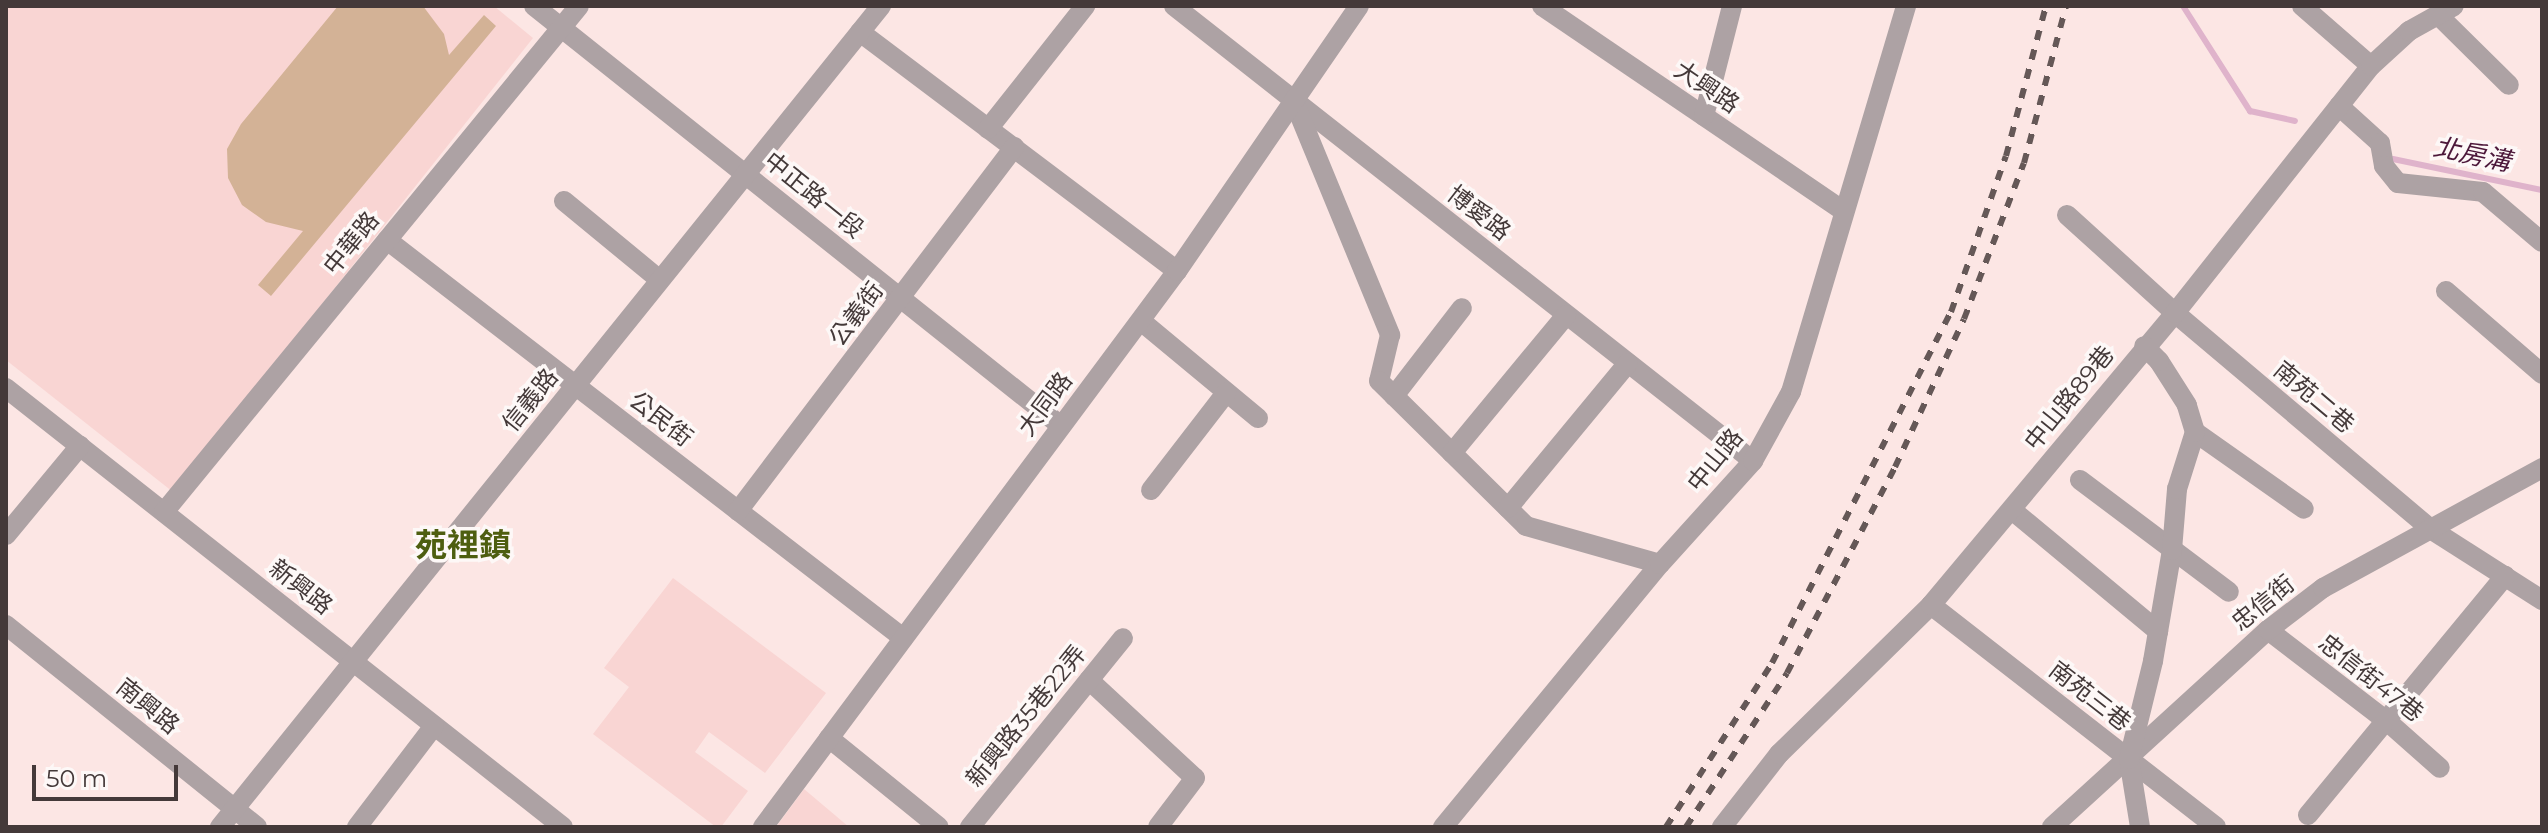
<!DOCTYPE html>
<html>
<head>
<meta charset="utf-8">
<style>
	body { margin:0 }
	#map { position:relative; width:2548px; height:833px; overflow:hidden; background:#fce6e4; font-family:Montserrat,"Noto Sans TC",sans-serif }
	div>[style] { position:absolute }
	.built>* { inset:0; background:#f9d5d3 }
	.green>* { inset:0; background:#d3b296 }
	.stream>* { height:6px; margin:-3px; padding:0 3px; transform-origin:3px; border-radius:3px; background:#dfb3cb }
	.minor>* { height:20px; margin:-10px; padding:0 10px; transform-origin:10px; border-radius:10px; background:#ada2a4 }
	.rail>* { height:6px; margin-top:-3px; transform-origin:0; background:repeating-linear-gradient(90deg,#655857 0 10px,transparent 0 20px) }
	span { translate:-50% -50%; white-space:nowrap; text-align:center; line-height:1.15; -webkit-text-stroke:7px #fdf8f7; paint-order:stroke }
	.street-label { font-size:24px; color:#443939 }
	.water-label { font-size:26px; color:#4c183a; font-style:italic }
	.district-label { font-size:32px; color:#4e5e10; font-weight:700 }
	.frame { position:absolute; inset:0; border:8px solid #443939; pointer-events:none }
	.scale { position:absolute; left:32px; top:765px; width:146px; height:36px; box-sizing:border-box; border:4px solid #443939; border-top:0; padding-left:10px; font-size:24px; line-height:28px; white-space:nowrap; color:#443939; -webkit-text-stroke:6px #fdf8f7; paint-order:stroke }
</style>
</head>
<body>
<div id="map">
	<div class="built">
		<div style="clip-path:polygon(6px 6px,494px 6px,533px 38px,173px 492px,6px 360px)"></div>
		<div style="clip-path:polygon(673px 578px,826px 693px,765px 773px,709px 732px,695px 752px,748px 791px,721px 827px,716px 827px,593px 734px,629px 687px,604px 668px)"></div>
		<div style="clip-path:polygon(804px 789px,849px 827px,776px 827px)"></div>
	</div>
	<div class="green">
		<div style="clip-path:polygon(338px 6px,423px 6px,444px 34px,449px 55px,484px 15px,496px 26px,271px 296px,258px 285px,303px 231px,266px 222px,242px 205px,228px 178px,227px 149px,241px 124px)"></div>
	</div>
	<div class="stream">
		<div style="left:2183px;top:6px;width:125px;rotate:57.5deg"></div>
		<div style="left:2250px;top:111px;width:46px;rotate:12.5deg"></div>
		<div style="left:2393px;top:159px;width:152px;rotate:11.8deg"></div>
	</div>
	<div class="minor">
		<div style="left:534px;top:6px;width:674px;rotate:38.55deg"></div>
		<div style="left:1174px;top:6px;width:736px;rotate:38.16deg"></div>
		<div style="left:1542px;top:6px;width:365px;rotate:34.2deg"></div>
		<div style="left:2302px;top:6px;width:91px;rotate:41deg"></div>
		<div style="left:2439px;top:16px;width:98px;rotate:44.6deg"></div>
		<div style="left:860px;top:32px;width:397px;rotate:37deg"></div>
		<div style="left:1295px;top:104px;width:250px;rotate:67.6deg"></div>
		<div style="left:1390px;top:335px;width:47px;rotate:103.4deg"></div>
		<div style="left:1379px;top:381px;width:206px;rotate:44.6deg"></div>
		<div style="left:1526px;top:526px;width:139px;rotate:15.8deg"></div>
		<div style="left:2339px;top:106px;width:55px;rotate:42.1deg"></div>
		<div style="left:2380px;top:143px;width:23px;rotate:80deg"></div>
		<div style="left:2384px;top:166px;width:22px;rotate:51deg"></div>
		<div style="left:2398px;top:183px;width:85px;rotate:6deg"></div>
		<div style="left:2483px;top:192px;width:77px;rotate:40.3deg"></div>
		<div style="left:1704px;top:116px;width:114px;rotate:-75.7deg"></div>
		<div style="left:988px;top:129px;width:157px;rotate:-51.7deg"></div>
		<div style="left:564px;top:201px;width:124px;rotate:39.5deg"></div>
		<div style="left:2067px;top:215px;width:146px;rotate:42.2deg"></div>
		<div style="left:2175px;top:313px;width:333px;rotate:40.2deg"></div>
		<div style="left:2429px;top:528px;width:134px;rotate:32.5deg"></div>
		<div style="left:387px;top:240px;width:652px;rotate:37.64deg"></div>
		<div style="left:2446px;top:291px;width:127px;rotate:40.8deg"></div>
		<div style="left:1141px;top:321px;width:152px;rotate:39.7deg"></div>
		<div style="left:6px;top:388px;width:709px;rotate:38.24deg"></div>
		<div style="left:1394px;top:396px;width:111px;rotate:-52.3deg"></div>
		<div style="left:2195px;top:432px;width:133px;rotate:35.2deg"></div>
		<div style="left:1452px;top:453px;width:179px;rotate:-50.4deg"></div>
		<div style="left:2080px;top:480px;width:186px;rotate:36.9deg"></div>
		<div style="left:1151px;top:490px;width:123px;rotate:-52.3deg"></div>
		<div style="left:1508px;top:508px;width:188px;rotate:-50.4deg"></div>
		<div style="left:2012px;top:510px;width:190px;rotate:39.7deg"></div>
		<div style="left:738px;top:511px;width:457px;rotate:-52.8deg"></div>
		<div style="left:164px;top:512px;width:654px;rotate:-50.64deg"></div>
		<div style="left:6px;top:535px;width:116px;rotate:-50.3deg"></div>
		<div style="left:1931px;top:605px;width:361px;rotate:37.9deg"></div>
		<div style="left:6px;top:625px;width:322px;rotate:38.8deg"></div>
		<div style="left:2268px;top:630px;width:151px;rotate:37.5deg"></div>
		<div style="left:2388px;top:722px;width:69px;rotate:41.5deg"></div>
		<div style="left:1089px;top:680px;width:144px;rotate:42.8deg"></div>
		<div style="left:1195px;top:778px;width:61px;rotate:127.1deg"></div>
		<div style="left:829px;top:738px;width:141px;rotate:39deg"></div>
		<div style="left:2308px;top:815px;width:310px;rotate:-50.5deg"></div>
		<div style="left:220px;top:827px;width:1054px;rotate:-51.16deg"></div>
		<div style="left:357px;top:827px;width:127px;rotate:-52.7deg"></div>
		<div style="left:763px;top:827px;width:693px;rotate:-53.33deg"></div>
		<div style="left:1177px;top:271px;width:321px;rotate:-55.5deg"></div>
		<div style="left:970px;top:827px;width:243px;rotate:-51deg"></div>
		<div style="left:1443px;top:827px;width:341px;rotate:-50.5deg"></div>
		<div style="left:1660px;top:564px;width:139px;rotate:-47.9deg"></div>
		<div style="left:1753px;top:461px;width:79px;rotate:-61.2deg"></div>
		<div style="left:1791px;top:392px;width:403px;rotate:-73.4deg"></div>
		<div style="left:1722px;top:827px;width:93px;rotate:-52deg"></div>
		<div style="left:1779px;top:754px;width:213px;rotate:-44.4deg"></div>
		<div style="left:1931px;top:605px;width:381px;rotate:-50.1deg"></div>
		<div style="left:2175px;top:313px;width:315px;rotate:-51.6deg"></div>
		<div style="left:2371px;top:66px;width:52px;rotate:-42.6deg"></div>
		<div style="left:2409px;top:31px;width:51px;rotate:-29.1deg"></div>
		<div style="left:2052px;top:827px;width:292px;rotate:-42.4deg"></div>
		<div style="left:2268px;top:630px;width:69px;rotate:-37.4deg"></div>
		<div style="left:2323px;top:588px;width:250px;rotate:-28.7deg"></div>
		<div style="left:2140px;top:827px;width:69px;rotate:-99.2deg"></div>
		<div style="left:2129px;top:759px;width:101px;rotate:-76.2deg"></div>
		<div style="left:2153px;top:661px;width:113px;rotate:-80.3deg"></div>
		<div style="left:2172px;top:550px;width:61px;rotate:-85.3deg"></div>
		<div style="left:2177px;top:489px;width:60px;rotate:-72.5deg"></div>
		<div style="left:2195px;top:432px;width:28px;rotate:-107deg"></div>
		<div style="left:2187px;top:405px;width:52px;rotate:-122.5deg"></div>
		<div style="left:2159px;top:361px;width:21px;rotate:-135deg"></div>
	</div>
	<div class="rail">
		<div style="left:1666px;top:827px;width:195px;rotate:-57.1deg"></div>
		<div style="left:1772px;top:663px;width:394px;rotate:-63deg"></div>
		<div style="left:1951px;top:312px;width:165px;rotate:-70.6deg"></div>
		<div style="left:2006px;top:156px;width:155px;rotate:-75.1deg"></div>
		<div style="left:1686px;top:827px;width:184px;rotate:-56.7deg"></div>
		<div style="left:1787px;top:673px;width:233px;rotate:-62.3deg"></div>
		<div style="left:1895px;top:467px;width:163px;rotate:-65deg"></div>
		<div style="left:1964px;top:319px;width:167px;rotate:-69deg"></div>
		<div style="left:2024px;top:163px;width:163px;rotate:-75deg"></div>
	</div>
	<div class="street-label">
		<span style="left:1707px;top:87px;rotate:34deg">大興路</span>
		<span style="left:814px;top:195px;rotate:39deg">中正路一段</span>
		<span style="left:1479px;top:213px;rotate:38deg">博愛路</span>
		<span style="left:351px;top:243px;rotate:-51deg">中華路</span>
		<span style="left:856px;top:314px;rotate:-53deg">公義街</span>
		<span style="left:2314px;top:397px;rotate:40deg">南苑二巷</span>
		<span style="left:2069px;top:398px;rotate:-51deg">中山路89巷</span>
		<span style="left:530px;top:400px;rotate:-51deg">信義路</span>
		<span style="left:1045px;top:404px;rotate:-53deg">大同路</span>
		<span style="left:661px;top:419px;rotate:38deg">公民街</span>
		<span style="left:1715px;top:460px;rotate:-51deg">中山路</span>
		<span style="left:301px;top:587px;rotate:38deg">新興路</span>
		<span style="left:2263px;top:603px;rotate:-39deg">忠信街</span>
		<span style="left:2371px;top:678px;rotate:38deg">忠信街47巷</span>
		<span style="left:2090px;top:696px;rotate:38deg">南苑三巷</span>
		<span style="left:148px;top:706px;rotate:39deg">南興路</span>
		<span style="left:1026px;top:716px;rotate:-51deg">新興路35巷22弄</span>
	</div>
	<div class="water-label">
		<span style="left:2472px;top:155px;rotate:12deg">北房溝</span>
	</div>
	<div class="district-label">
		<span style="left:463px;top:545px">苑裡鎮</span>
	</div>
	<div class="frame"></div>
	<div class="scale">50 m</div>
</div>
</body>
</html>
